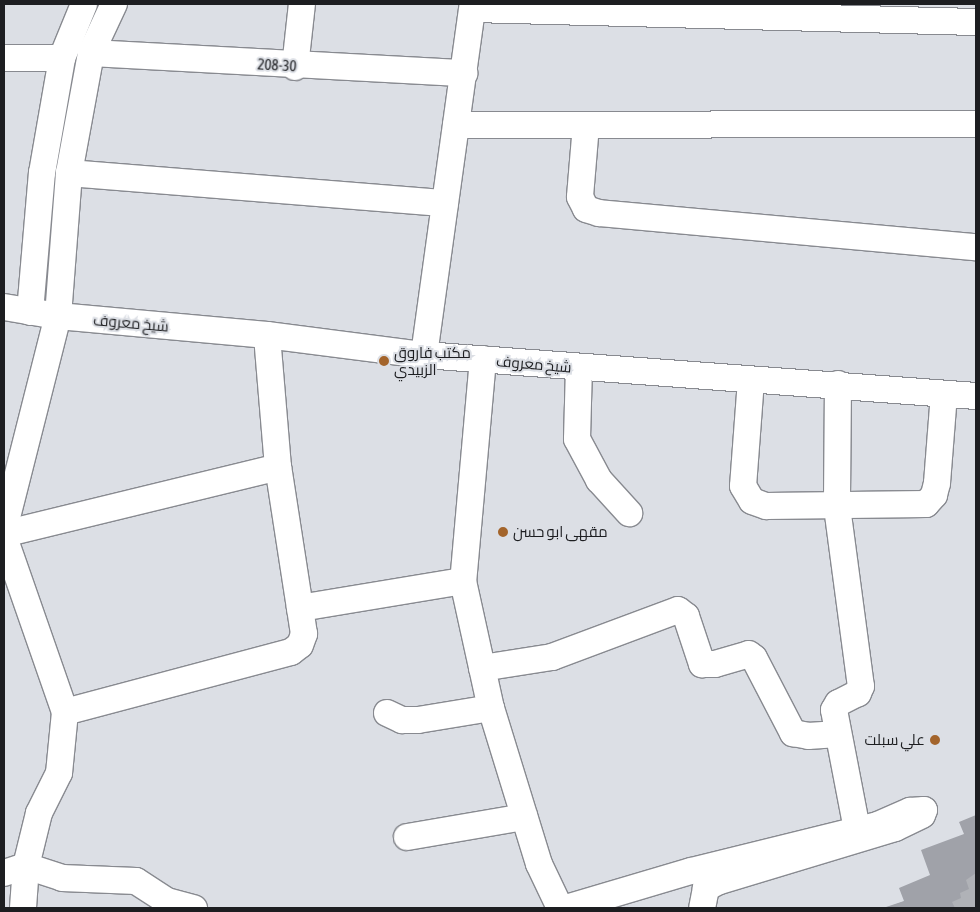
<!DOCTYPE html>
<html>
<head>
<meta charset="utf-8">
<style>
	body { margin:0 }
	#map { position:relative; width:980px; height:912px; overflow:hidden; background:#dcdfe5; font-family:"Asap Condensed",Cairo,sans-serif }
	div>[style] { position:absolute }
	.shadow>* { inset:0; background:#0003 }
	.building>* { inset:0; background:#a0a2a9 }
	.roads { filter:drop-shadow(1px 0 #888a90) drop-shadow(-1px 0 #888a90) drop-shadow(0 1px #888a90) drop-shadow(0 -1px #888a90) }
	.minor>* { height:26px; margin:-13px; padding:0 13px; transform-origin:13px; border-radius:13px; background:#fff }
	.dots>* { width:14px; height:14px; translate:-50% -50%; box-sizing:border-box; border:2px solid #dcdfe5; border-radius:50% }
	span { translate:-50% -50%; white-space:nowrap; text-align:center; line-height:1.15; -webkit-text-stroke:4px #dcdfe5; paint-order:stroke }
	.street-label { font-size:15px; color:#1d1e21 }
	.poi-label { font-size:15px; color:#1d1e21 }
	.left { translate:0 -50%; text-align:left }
	.right { translate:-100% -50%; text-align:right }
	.frame { position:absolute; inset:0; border:5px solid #1d1e21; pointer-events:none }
</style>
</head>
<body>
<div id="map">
	<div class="shadow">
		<div style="clip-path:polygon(976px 816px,976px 908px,886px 908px,905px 901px,932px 876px,966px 835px,961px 822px)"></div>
	</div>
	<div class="building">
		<div style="clip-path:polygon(976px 815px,976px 873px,966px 880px,969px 889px,960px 893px,961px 898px,952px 902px,955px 908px,883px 908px,904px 901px,899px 888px,930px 875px,921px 850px,964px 834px,959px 822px)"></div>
	</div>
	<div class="roads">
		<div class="minor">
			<div style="left:473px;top:9px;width:503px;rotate:1.48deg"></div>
			<div style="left:91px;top:53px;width:374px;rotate:3.1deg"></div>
			<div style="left:4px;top:58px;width:58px"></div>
			<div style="left:295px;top:67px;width:63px;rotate:-83.7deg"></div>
			<div style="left:456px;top:125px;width:520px;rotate:-0.11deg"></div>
			<div style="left:586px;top:125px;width:72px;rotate:94.8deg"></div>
			<div style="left:580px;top:197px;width:13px;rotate:63deg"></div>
			<div style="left:586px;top:209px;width:14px;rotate:17deg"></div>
			<div style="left:599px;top:213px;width:379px;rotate:5.2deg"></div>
			<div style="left:69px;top:173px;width:377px;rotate:4.6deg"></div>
			<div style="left:4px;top:307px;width:55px;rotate:9.5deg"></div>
			<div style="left:58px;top:316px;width:210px;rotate:5.2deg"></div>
			<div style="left:267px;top:335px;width:158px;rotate:7.3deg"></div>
			<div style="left:424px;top:355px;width:554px;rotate:4.25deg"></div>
			<div style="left:30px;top:312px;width:140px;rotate:-85.1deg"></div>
			<div style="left:42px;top:173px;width:117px;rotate:-80.1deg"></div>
			<div style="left:62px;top:58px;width:58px;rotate:-67.8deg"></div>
			<div style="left:424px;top:355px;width:354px;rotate:-82.1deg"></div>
			<div style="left:483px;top:359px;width:223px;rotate:95.1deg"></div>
			<div style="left:463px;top:581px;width:130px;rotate:77.6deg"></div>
			<div style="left:491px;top:708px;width:163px;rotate:72.9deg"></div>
			<div style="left:539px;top:864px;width:49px;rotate:64.5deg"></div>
			<div style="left:579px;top:367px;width:72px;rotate:91.6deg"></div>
			<div style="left:577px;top:439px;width:47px;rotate:61.8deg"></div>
			<div style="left:599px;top:480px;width:45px;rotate:47.7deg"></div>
			<div style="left:751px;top:380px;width:106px;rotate:94.3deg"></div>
			<div style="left:743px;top:486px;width:17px;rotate:59deg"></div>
			<div style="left:752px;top:501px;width:15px;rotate:20deg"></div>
			<div style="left:766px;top:506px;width:160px;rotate:-0.7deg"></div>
			<div style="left:926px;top:504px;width:12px;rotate:-48deg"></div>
			<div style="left:934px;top:495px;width:12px;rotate:-76deg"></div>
			<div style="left:937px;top:483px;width:89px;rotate:-85.5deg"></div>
			<div style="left:838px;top:384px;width:123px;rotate:90.5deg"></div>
			<div style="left:837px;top:507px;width:181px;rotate:82.4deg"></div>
			<div style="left:861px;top:686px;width:8px;rotate:113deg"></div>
			<div style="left:858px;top:693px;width:22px;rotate:153deg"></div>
			<div style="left:838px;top:703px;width:8px;rotate:120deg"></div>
			<div style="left:834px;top:710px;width:122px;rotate:79.1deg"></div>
			<div style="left:4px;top:529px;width:220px;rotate:-75.8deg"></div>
			<div style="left:58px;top:316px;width:143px;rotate:-85.6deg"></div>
			<div style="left:69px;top:173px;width:122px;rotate:-79.6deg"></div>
			<div style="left:91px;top:53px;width:54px;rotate:-64.9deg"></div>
			<div style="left:4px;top:534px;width:282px;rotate:-13.7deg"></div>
			<div style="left:4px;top:537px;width:185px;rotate:70.8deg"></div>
			<div style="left:65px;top:712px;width:61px;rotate:95.6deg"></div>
			<div style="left:59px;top:773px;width:45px;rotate:116.6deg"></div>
			<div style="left:39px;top:813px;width:55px;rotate:103.8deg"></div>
			<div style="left:26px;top:866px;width:42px;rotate:94.1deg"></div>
			<div style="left:300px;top:608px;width:165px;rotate:-9.4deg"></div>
			<div style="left:482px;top:668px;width:71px;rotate:-8.9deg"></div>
			<div style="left:552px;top:657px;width:134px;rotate:-20.5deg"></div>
			<div style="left:678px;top:610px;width:10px;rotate:37deg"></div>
			<div style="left:686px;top:616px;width:51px;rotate:71.6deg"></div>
			<div style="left:702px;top:664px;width:13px"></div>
			<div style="left:715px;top:664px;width:35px;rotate:-16deg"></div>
			<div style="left:749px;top:654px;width:6px;rotate:39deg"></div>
			<div style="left:754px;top:658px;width:85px;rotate:62.5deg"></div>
			<div style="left:793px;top:733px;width:15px;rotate:11deg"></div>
			<div style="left:808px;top:736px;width:30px;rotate:-4deg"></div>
			<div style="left:65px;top:712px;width:234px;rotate:-14.9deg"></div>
			<div style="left:291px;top:652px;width:11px;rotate:-38deg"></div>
			<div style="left:300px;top:645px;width:12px;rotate:-70deg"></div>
			<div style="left:304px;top:634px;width:169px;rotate:-98.8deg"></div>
			<div style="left:278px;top:467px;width:132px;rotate:-94.8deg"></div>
			<div style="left:387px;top:713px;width:17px;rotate:25deg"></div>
			<div style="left:402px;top:720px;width:16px"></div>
			<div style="left:418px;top:720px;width:74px;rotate:-9.3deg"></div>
			<div style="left:407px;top:837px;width:119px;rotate:-9.7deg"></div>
			<div style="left:4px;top:873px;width:23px;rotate:-18deg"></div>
			<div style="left:26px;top:866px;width:38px;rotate:18deg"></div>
			<div style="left:62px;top:878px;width:74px;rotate:2.3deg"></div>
			<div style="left:136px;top:881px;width:37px;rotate:33deg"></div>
			<div style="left:167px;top:901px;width:28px;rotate:15deg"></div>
			<div style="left:566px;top:908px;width:130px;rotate:-16.5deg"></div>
			<div style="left:691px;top:871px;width:193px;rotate:-13.8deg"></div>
			<div style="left:878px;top:825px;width:35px;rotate:-24deg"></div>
			<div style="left:910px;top:811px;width:14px;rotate:-4deg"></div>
			<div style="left:924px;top:810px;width:5px;rotate:112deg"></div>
			<div style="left:922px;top:815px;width:30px;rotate:154deg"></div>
			<div style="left:895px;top:828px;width:184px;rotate:163.2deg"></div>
			<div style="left:719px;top:881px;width:15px;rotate:152deg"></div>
			<div style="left:706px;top:888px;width:20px;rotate:101deg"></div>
		</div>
	</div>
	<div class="dots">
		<div style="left:384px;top:361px;background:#a3642b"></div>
		<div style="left:503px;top:532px;background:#a3642b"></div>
		<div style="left:935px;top:740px;background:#a3642b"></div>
	</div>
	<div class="street-label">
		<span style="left:277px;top:65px;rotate:3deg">208-30</span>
		<span style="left:131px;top:323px;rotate:5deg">شیخ معروف</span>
		<span style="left:534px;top:364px;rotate:5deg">شیخ معروف</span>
	</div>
	<div class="poi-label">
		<span class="left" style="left:394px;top:361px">مكتب فاروق<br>الزبيدي</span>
		<span class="left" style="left:513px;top:532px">مقهى ابو حسن</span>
		<span class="right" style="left:925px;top:740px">علي سبلت</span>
	</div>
	<div class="frame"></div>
</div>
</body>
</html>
